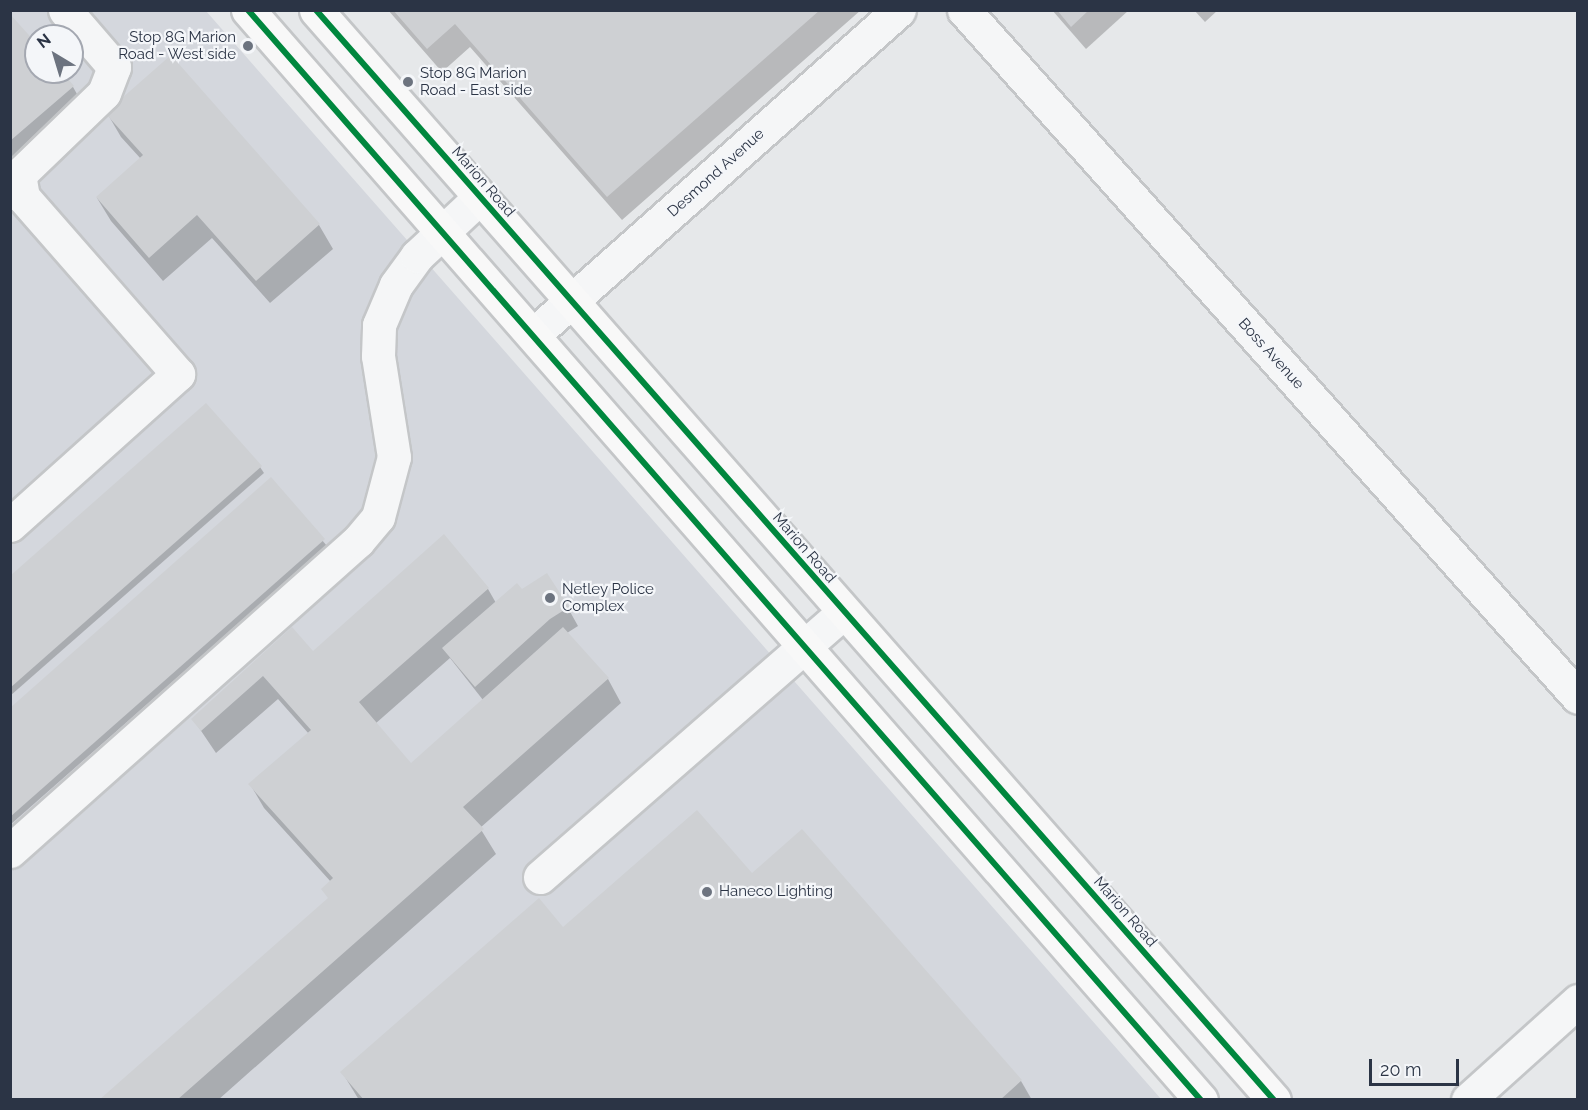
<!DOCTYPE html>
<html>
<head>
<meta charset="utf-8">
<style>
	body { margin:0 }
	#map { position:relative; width:1588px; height:1110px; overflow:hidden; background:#e6e8ea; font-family:Raleway,sans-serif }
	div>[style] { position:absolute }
	.built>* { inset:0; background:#d4d7dd }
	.shadow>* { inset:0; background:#0003 }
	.building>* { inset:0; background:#ced0d3 }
	.roads { filter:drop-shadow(2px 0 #c4c6c8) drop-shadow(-2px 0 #c4c6c8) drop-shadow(0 2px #c4c6c8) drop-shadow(0 -2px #c4c6c8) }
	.minor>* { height:33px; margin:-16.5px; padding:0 16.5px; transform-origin:16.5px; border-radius:16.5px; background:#f5f6f7 }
	.major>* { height:33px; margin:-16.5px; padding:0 16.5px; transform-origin:16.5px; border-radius:16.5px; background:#f8f8f8 }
	.cycleway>* { height:6px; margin:-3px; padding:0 3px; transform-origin:3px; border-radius:3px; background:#00873e }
	.dots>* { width:16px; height:16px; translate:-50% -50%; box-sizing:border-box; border:3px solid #f4f6f9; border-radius:50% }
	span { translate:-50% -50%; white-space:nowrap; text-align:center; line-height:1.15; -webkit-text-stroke:4.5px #f4f6f9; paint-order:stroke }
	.poi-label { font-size:15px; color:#2b3445 }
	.right { translate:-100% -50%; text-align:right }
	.left { translate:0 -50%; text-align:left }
	.street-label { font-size:15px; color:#2b3445 }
	.frame { position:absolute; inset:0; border:12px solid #2b3445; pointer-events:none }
	.north { position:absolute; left:24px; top:24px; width:60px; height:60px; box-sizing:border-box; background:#f4f6f9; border:2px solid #a4a8b1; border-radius:50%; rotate:322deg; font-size:16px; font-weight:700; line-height:24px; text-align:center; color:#2b3445 }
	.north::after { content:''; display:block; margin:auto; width:21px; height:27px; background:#6c737f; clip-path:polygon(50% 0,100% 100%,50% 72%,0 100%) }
	.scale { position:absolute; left:1369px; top:1059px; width:90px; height:27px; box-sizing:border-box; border:3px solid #2b3445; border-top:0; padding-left:8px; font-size:18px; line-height:21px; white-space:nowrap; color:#2b3445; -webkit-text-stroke:4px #f4f6f9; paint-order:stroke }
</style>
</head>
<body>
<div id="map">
	<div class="built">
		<div style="clip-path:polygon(evenodd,10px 11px,206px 11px,1161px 1099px,11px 1099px,10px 11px,36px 36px,72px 36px,72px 72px,36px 72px,36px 36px)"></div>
	</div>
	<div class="shadow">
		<div style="clip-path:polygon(388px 10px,861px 10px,622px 220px,470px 47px,442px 72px)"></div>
		<div style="clip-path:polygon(1052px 10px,1129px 10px,1086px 49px)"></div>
		<div style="clip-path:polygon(1194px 10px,1218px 10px,1205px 22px)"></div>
		<div style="clip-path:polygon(10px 16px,36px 45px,36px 72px,60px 72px,73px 87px,86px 110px,10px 177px)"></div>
		<div style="clip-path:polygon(107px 113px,319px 225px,333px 249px,270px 303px,212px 238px,163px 281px,111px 221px,97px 198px,141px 159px,121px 137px)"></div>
		<div style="clip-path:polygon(260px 467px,264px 473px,10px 696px,10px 578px)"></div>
		<div style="clip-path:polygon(271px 479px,327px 546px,10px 825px,10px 710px)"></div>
		<div style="clip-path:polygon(evenodd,444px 536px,488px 589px,496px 603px,568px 608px,578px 626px,567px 633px,608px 679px,621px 703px,480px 828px,496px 854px,218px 1100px,101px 1100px,329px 899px,331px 882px,264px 808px,250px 784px,309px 734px,278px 699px,216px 753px,193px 719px,292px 630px,313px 653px,444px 536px,450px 658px,483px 700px,411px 765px,375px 724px,450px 658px)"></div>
		<div style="clip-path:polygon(752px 876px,1021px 1081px,1032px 1100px,359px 1100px,342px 1072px,563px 929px)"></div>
	</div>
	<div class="building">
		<div style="clip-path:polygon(393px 10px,820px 10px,607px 197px,455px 24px,427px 49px)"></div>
		<div style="clip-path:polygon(1057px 10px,1089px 10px,1071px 27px)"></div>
		<div style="clip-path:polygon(10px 14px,36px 43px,36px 72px,62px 72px,74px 86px,10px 141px)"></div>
		<div style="clip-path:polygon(171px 55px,320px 224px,256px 281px,197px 215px,149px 258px,96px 197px,143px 155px,105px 113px)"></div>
		<div style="clip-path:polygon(206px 403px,262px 466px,10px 688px,10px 576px)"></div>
		<div style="clip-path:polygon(271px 477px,325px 539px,10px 817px,10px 708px)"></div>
		<div style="clip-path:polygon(444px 534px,489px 588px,359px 702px,411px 763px,563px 627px,609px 678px,463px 807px,484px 829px,177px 1100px,99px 1100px,328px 898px,321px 889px,333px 878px,248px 784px,311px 730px,263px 676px,201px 731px,191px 719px,292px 627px,313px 651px)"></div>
		<div style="clip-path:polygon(547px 573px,569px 607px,550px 619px,475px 687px,442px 648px,517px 583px,522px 589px)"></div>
		<div style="clip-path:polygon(697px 810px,752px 873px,802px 829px,1022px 1080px,1000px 1100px,364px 1100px,340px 1072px,539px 898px,563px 927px)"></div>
	</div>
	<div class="roads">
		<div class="minor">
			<div style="left:964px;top:10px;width:921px;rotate:48.21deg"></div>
			<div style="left:533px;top:335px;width:489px;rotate:-41.6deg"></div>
			<div style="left:10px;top:525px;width:226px;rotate:-41.9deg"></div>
			<div style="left:178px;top:374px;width:235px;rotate:-131.2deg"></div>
			<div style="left:23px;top:197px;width:22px;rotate:-100deg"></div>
			<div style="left:19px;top:175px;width:118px;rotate:-44deg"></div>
			<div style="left:104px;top:93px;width:28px;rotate:-69deg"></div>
			<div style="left:114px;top:67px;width:75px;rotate:-130.7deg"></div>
			<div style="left:10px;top:851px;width:466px;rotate:-41.7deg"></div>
			<div style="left:358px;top:541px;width:31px;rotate:-50deg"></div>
			<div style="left:378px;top:517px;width:62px;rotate:-75.1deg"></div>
			<div style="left:394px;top:457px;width:102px;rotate:-99deg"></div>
			<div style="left:378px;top:356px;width:31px;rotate:-88deg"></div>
			<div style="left:379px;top:325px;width:43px;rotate:-67deg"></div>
			<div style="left:396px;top:285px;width:36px;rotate:-54deg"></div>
			<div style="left:417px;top:256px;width:86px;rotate:-43.1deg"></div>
			<div style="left:540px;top:877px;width:403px;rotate:-41.1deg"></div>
			<div style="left:1468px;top:1100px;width:148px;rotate:-42deg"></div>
		</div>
		<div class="major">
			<div style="left:248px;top:10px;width:1448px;rotate:48.84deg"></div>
			<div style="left:316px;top:10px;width:1451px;rotate:48.69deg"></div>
		</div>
	</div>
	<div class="cycleway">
		<div style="left:248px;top:10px;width:1448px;rotate:48.84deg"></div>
		<div style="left:316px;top:10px;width:1451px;rotate:48.69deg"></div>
	</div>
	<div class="dots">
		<div style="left:248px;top:46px;background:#6c737f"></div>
		<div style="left:408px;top:82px;background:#6c737f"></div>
		<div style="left:550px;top:598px;background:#6c737f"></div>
		<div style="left:707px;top:892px;background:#6c737f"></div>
	</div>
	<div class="poi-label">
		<span class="right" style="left:236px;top:46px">Stop 8G Marion<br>Road - West side</span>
		<span class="left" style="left:420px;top:82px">Stop 8G Marion<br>Road - East side</span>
		<span class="left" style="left:562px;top:598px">Netley Police<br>Complex</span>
		<span class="left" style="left:719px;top:892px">Haneco Lighting</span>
	</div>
	<div class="street-label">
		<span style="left:716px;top:173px;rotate:-42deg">Desmond Avenue</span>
		<span style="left:483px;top:182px;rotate:49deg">Marion Road</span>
		<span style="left:1271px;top:354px;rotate:48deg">Boss Avenue</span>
		<span style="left:804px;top:548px;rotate:49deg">Marion Road</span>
		<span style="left:1125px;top:912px;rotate:49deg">Marion Road</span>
	</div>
	<div class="frame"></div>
	<div class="north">N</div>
	<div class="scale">20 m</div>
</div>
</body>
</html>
